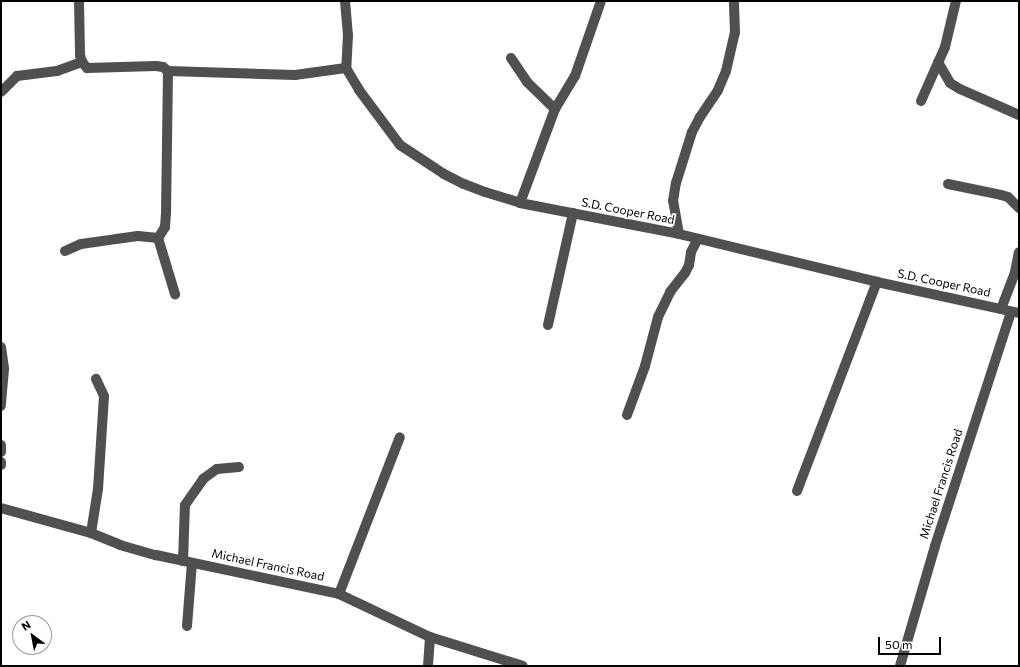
<!DOCTYPE html>
<html>
<head>
<meta charset="utf-8">
<style>
	body { margin:0 }
	#map { position:relative; width:1020px; height:667px; overflow:hidden; background:#fff; font-family:Commissioner,sans-serif }
	div>[style] { position:absolute }
	.minor>* { height:10px; margin:-5px; padding:0 5px; transform-origin:5px; border-radius:5px; background:#505050 }
	span { translate:-50% -50%; white-space:nowrap; text-align:center; line-height:1.15; -webkit-text-stroke:3.5px #fff; paint-order:stroke }
	.street-label { font-size:12px; color:#000 }
	.frame { position:absolute; inset:0; border:2px solid #000; pointer-events:none }
	.north { position:absolute; left:12px; top:615px; width:40px; height:40px; box-sizing:border-box; background:#fff; border:1px solid #999; border-radius:50%; rotate:328deg; font-size:11px; font-weight:700; line-height:16px; text-align:center; color:#000 }
	.north::after { content:''; display:block; margin:auto; width:14px; height:18px; background:#000; clip-path:polygon(50% 0,100% 100%,50% 72%,0 100%) }
	.scale { position:absolute; left:878px; top:637px; width:63px; height:18px; box-sizing:border-box; border:2px solid #000; border-top:0; padding-left:5px; font-size:12px; line-height:14px; white-space:nowrap; color:#000; -webkit-text-stroke:3px #fff; paint-order:stroke }
</style>
</head>
<body>
<div id="map">
	<div class="minor">
		<div style="left:79px;top:1px;width:54px;rotate:88.9deg"></div>
		<div style="left:80px;top:55px;width:7px;rotate:74deg"></div>
		<div style="left:82px;top:62px;width:8px;rotate:50deg"></div>
		<div style="left:87px;top:68px;width:69px;rotate:-1.7deg"></div>
		<div style="left:156px;top:66px;width:7px;rotate:8deg"></div>
		<div style="left:163px;top:67px;width:6px;rotate:39deg"></div>
		<div style="left:168px;top:71px;width:127px;rotate:1.8deg"></div>
		<div style="left:295px;top:75px;width:51px;rotate:-7.8deg"></div>
		<div style="left:345px;top:1px;width:34px;rotate:85deg"></div>
		<div style="left:348px;top:35px;width:33px;rotate:93deg"></div>
		<div style="left:346px;top:68px;width:26px;rotate:59deg"></div>
		<div style="left:359px;top:90px;width:69px;rotate:53.3deg"></div>
		<div style="left:400px;top:145px;width:53px;rotate:33.4deg"></div>
		<div style="left:444px;top:174px;width:22px;rotate:27deg"></div>
		<div style="left:464px;top:184px;width:22px;rotate:21deg"></div>
		<div style="left:485px;top:192px;width:37px;rotate:17deg"></div>
		<div style="left:520px;top:203px;width:162px;rotate:11deg"></div>
		<div style="left:679px;top:234px;width:204px;rotate:13.6deg"></div>
		<div style="left:877px;top:282px;width:145px;rotate:12.3deg"></div>
		<div style="left:511px;top:58px;width:29px;rotate:56deg"></div>
		<div style="left:527px;top:82px;width:39px;rotate:44deg"></div>
		<div style="left:938px;top:62px;width:24px;rotate:60deg"></div>
		<div style="left:950px;top:83px;width:12px;rotate:31deg"></div>
		<div style="left:960px;top:89px;width:64px;rotate:23.8deg"></div>
		<div style="left:168px;top:71px;width:142px;rotate:90.8deg"></div>
		<div style="left:166px;top:213px;width:14px;rotate:94deg"></div>
		<div style="left:165px;top:227px;width:13px;rotate:122deg"></div>
		<div style="left:158px;top:238px;width:59px;rotate:73.1deg"></div>
		<div style="left:1px;top:92px;width:23px;rotate:-45deg"></div>
		<div style="left:17px;top:76px;width:40px;rotate:-7.1deg"></div>
		<div style="left:57px;top:71px;width:27px;rotate:-20deg"></div>
		<div style="left:921px;top:101px;width:59px;rotate:-66deg"></div>
		<div style="left:945px;top:47px;width:47px;rotate:-76.6deg"></div>
		<div style="left:948px;top:184px;width:54px;rotate:11.7deg"></div>
		<div style="left:1001px;top:195px;width:7px;rotate:16deg"></div>
		<div style="left:1008px;top:197px;width:16px;rotate:45deg"></div>
		<div style="left:520px;top:203px;width:100px;rotate:-69.6deg"></div>
		<div style="left:555px;top:109px;width:39px;rotate:-59deg"></div>
		<div style="left:575px;top:76px;width:79px;rotate:-70.9deg"></div>
		<div style="left:679px;top:234px;width:34px;rotate:-100deg"></div>
		<div style="left:673px;top:201px;width:18px;rotate:-81deg"></div>
		<div style="left:676px;top:183px;width:53px;rotate:-72.6deg"></div>
		<div style="left:692px;top:132px;width:17px;rotate:-62deg"></div>
		<div style="left:700px;top:117px;width:32px;rotate:-56deg"></div>
		<div style="left:718px;top:90px;width:21px;rotate:-67deg"></div>
		<div style="left:726px;top:71px;width:39px;rotate:-77deg"></div>
		<div style="left:735px;top:33px;width:32px;rotate:-92deg"></div>
		<div style="left:65px;top:251px;width:17px;rotate:-24deg"></div>
		<div style="left:81px;top:244px;width:35px;rotate:-8deg"></div>
		<div style="left:116px;top:239px;width:22px;rotate:-8deg"></div>
		<div style="left:138px;top:236px;width:20px;rotate:6deg"></div>
		<div style="left:1001px;top:309px;width:40px;rotate:-69deg"></div>
		<div style="left:1015px;top:272px;width:20px;rotate:-79deg"></div>
		<div style="left:548px;top:325px;width:115px;rotate:-77.4deg"></div>
		<div style="left:1px;top:347px;width:22px;rotate:82deg"></div>
		<div style="left:4px;top:369px;width:37px;rotate:95deg"></div>
		<div style="left:627px;top:415px;width:52px;rotate:-69.8deg"></div>
		<div style="left:645px;top:366px;width:51px;rotate:-75.1deg"></div>
		<div style="left:658px;top:317px;width:28px;rotate:-64deg"></div>
		<div style="left:670px;top:292px;width:24px;rotate:-52deg"></div>
		<div style="left:685px;top:273px;width:9px;rotate:-63deg"></div>
		<div style="left:689px;top:265px;width:13px;rotate:-81deg"></div>
		<div style="left:691px;top:252px;width:13px;rotate:-63deg"></div>
		<div style="left:1px;top:445px;width:7px;rotate:90deg"></div>
		<div style="left:1px;top:462px;width:3px;rotate:90deg"></div>
		<div style="left:797px;top:491px;width:224px;rotate:-69.1deg"></div>
		<div style="left:1px;top:508px;width:93px;rotate:15.5deg"></div>
		<div style="left:91px;top:533px;width:31px;rotate:22deg"></div>
		<div style="left:120px;top:545px;width:37px;rotate:16deg"></div>
		<div style="left:156px;top:555px;width:187px;rotate:12deg"></div>
		<div style="left:339px;top:594px;width:101px;rotate:25.3deg"></div>
		<div style="left:430px;top:637px;width:97px;rotate:17.3deg"></div>
		<div style="left:91px;top:533px;width:45px;rotate:-81deg"></div>
		<div style="left:98px;top:489px;width:93px;rotate:-86.3deg"></div>
		<div style="left:104px;top:396px;width:19px;rotate:-115deg"></div>
		<div style="left:183px;top:561px;width:56px;rotate:-88deg"></div>
		<div style="left:185px;top:505px;width:32px;rotate:-55deg"></div>
		<div style="left:203px;top:479px;width:17px;rotate:-36deg"></div>
		<div style="left:217px;top:469px;width:22px;rotate:-5deg"></div>
		<div style="left:339px;top:594px;width:168px;rotate:-68.8deg"></div>
		<div style="left:187px;top:626px;width:63px;rotate:-85.5deg"></div>
		<div style="left:428px;top:666px;width:29px;rotate:-86deg"></div>
		<div style="left:900px;top:666px;width:125px;rotate:-73.7deg"></div>
		<div style="left:935px;top:546px;width:246px;rotate:-72deg"></div>
	</div>
	<div class="street-label">
		<span style="left:628px;top:211px;rotate:11deg">S.D. Cooper Road</span>
		<span style="left:944px;top:283px;rotate:12deg">S.D. Cooper Road</span>
		<span style="left:941px;top:484px;rotate:-72deg">Michael Francis Road</span>
		<span style="left:268px;top:565px;rotate:12deg">Michael Francis Road</span>
	</div>
	<div class="frame"></div>
	<div class="north">N</div>
	<div class="scale">50 m</div>
</div>
</body>
</html>
